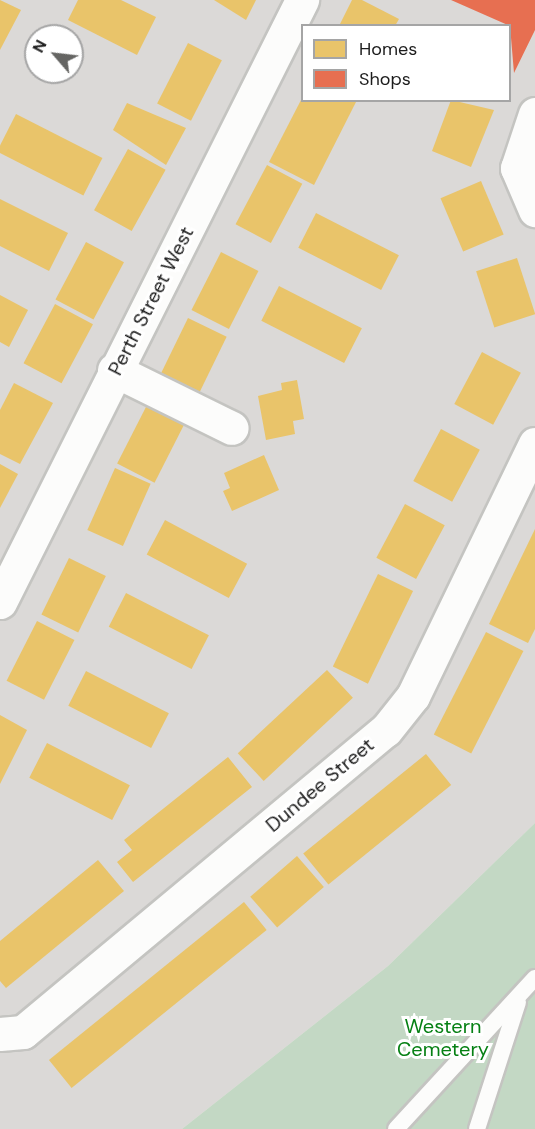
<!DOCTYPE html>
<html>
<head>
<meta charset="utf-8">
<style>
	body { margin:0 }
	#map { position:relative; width:535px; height:1129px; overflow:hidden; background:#eceae5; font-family:"DM Sans",sans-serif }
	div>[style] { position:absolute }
	.residential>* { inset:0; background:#dbd9d7 }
	.cemetery>* { inset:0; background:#c3d8c4 }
	.homes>* { inset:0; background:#e9c46a; transform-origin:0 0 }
	.shops>* { inset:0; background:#e76f51 }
	.roads { filter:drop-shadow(2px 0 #c4c4c1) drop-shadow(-2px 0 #c4c4c1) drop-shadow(0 2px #c4c4c1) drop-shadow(0 -2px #c4c4c1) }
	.service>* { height:16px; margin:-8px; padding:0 8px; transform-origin:8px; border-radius:8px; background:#fcfcfb }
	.minor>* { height:33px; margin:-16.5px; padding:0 16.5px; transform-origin:16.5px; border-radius:16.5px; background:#fcfcfb }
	span { translate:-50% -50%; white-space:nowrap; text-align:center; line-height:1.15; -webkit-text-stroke:6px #fff; paint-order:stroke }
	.street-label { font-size:20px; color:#1d1d1d }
	.park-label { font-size:20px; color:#068014 }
	.legend { position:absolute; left:301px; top:24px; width:210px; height:78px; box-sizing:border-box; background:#fff; border:2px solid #a5a5a5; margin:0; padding:8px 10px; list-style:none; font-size:18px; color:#1d1d1d }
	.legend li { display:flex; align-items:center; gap:12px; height:30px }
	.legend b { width:30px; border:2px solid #a5a5a5 }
	.north { position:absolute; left:24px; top:24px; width:60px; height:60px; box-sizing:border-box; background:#fff; border:2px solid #a5a5a5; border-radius:50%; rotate:298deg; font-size:16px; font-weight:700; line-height:24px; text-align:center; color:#1d1d1d }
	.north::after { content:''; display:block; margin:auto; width:21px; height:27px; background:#656563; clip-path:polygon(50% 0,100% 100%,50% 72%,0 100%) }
</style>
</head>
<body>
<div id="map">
	<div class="residential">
		<div style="clip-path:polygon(evenodd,0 0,535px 0,535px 823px,388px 966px,182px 1129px,0 1129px,0 0,302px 26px,510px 26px,510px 100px,302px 100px,302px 26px,0 0,36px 36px,72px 36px,72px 72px,36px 72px,36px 36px)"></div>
	</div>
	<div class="cemetery">
		<div style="clip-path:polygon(535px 823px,535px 1129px,182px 1129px,388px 966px)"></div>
	</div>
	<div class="homes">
		<div style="clip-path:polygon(0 0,21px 10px,0 50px)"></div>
		<div style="clip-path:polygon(78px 0,121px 0,156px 17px,137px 55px,68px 20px)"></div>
		<div style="clip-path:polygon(214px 0,256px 0,246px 20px)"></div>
		<div style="clip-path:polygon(352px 0,362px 0,399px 19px,395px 26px,339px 26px)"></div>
		<div style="left:188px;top:43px;width:38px;height:68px;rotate:27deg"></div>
		<div style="clip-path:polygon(301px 100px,357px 100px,314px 185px,269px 162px)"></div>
		<div style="clip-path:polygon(451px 100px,494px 110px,471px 167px,432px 151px)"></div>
		<div style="clip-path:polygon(127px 103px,186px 128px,166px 165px,113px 130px)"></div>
		<div style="left:16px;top:114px;width:97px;height:42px;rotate:27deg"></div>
		<div style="left:128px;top:149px;width:43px;height:70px;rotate:29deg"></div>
		<div style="left:267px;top:165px;width:40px;height:67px;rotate:28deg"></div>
		<div style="left:481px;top:181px;width:58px;height:44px;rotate:67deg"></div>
		<div style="clip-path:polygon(0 199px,68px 233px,49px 271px,0 246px)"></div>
		<div style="left:316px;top:213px;width:93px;height:39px;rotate:27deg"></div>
		<div style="left:86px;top:242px;width:43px;height:65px;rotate:28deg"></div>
		<div style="left:221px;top:252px;width:42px;height:65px;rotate:27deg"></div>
		<div style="left:517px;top:258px;width:59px;height:43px;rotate:72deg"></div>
		<div style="left:279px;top:286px;width:93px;height:39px;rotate:27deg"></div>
		<div style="clip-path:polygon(0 295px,28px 310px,9px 347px,0 342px)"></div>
		<div style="left:55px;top:304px;width:43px;height:67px;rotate:28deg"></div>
		<div style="left:188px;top:318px;width:43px;height:64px;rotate:26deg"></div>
		<div style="left:482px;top:352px;width:44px;height:59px;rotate:28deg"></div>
		<div style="clip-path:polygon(297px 380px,304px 419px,293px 421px,295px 434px,266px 440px,258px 396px,282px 390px,281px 383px)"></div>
		<div style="clip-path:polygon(14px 383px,53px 403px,20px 464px,0 454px,0 410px)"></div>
		<div style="left:148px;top:403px;width:42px;height:68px;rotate:27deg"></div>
		<div style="left:441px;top:429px;width:44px;height:59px;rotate:28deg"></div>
		<div style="clip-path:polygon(264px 455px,279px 490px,232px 511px,223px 491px,230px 488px,224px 473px)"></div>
		<div style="clip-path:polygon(0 464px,18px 474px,0 508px)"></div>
		<div style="left:115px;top:468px;width:39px;height:68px;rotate:24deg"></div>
		<div style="left:405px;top:504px;width:45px;height:61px;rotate:28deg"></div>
		<div style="left:165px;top:520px;width:93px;height:39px;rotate:28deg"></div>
		<div style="clip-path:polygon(535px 529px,535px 629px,528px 643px,489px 624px)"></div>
		<div style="left:69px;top:558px;width:41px;height:63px;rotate:26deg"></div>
		<div style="left:378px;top:574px;width:39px;height:103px;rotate:26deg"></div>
		<div style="left:126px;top:593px;width:93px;height:38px;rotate:27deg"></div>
		<div style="left:37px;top:621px;width:42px;height:67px;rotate:27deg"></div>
		<div style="left:486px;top:632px;width:42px;height:115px;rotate:27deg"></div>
		<div style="left:327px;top:670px;width:38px;height:122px;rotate:47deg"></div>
		<div style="left:86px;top:671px;width:93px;height:39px;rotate:27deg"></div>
		<div style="clip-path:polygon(0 715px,27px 730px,0 784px)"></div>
		<div style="left:47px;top:743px;width:93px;height:39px;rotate:27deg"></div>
		<div style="left:426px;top:754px;width:40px;height:158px;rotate:51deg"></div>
		<div style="clip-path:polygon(228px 757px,252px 787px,133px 882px,117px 862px,132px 850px,124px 840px)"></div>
		<div style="left:297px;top:856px;width:41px;height:62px;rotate:49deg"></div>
		<div style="clip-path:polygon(98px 860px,124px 891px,6px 988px,0 981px,0 941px)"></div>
		<div style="left:244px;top:902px;width:36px;height:251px;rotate:51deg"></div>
	</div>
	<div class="shops">
		<div style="clip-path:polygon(451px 0,535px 0,535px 30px,514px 73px,510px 26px)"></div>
	</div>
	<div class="roads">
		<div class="service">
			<div style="left:396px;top:1129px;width:205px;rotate:-47.4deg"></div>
			<div style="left:477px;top:1129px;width:133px;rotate:-72.1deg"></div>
		</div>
		<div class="minor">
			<div style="left:535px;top:114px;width:57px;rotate:108.4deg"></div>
			<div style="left:517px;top:168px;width:46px;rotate:66.8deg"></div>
			<div style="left:114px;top:370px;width:131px;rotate:26.2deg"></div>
			<div style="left:0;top:602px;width:674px;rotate:-63.36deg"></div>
			<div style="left:0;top:1034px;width:23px;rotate:-5deg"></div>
			<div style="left:23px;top:1032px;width:472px;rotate:-39.8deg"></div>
			<div style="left:386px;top:730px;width:43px;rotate:-51.5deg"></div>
			<div style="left:413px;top:696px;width:280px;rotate:-64.2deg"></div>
		</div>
	</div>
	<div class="street-label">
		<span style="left:151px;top:301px;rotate:-63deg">Perth Street West</span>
		<span style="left:320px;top:785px;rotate:-40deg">Dundee Street</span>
	</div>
	<div class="park-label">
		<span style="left:443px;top:1038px">Western<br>Cemetery</span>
	</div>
	<ul class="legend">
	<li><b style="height:16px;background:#e9c46a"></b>Homes</li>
	<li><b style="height:16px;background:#e76f51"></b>Shops</li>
	</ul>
	<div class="north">N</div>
</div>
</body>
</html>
